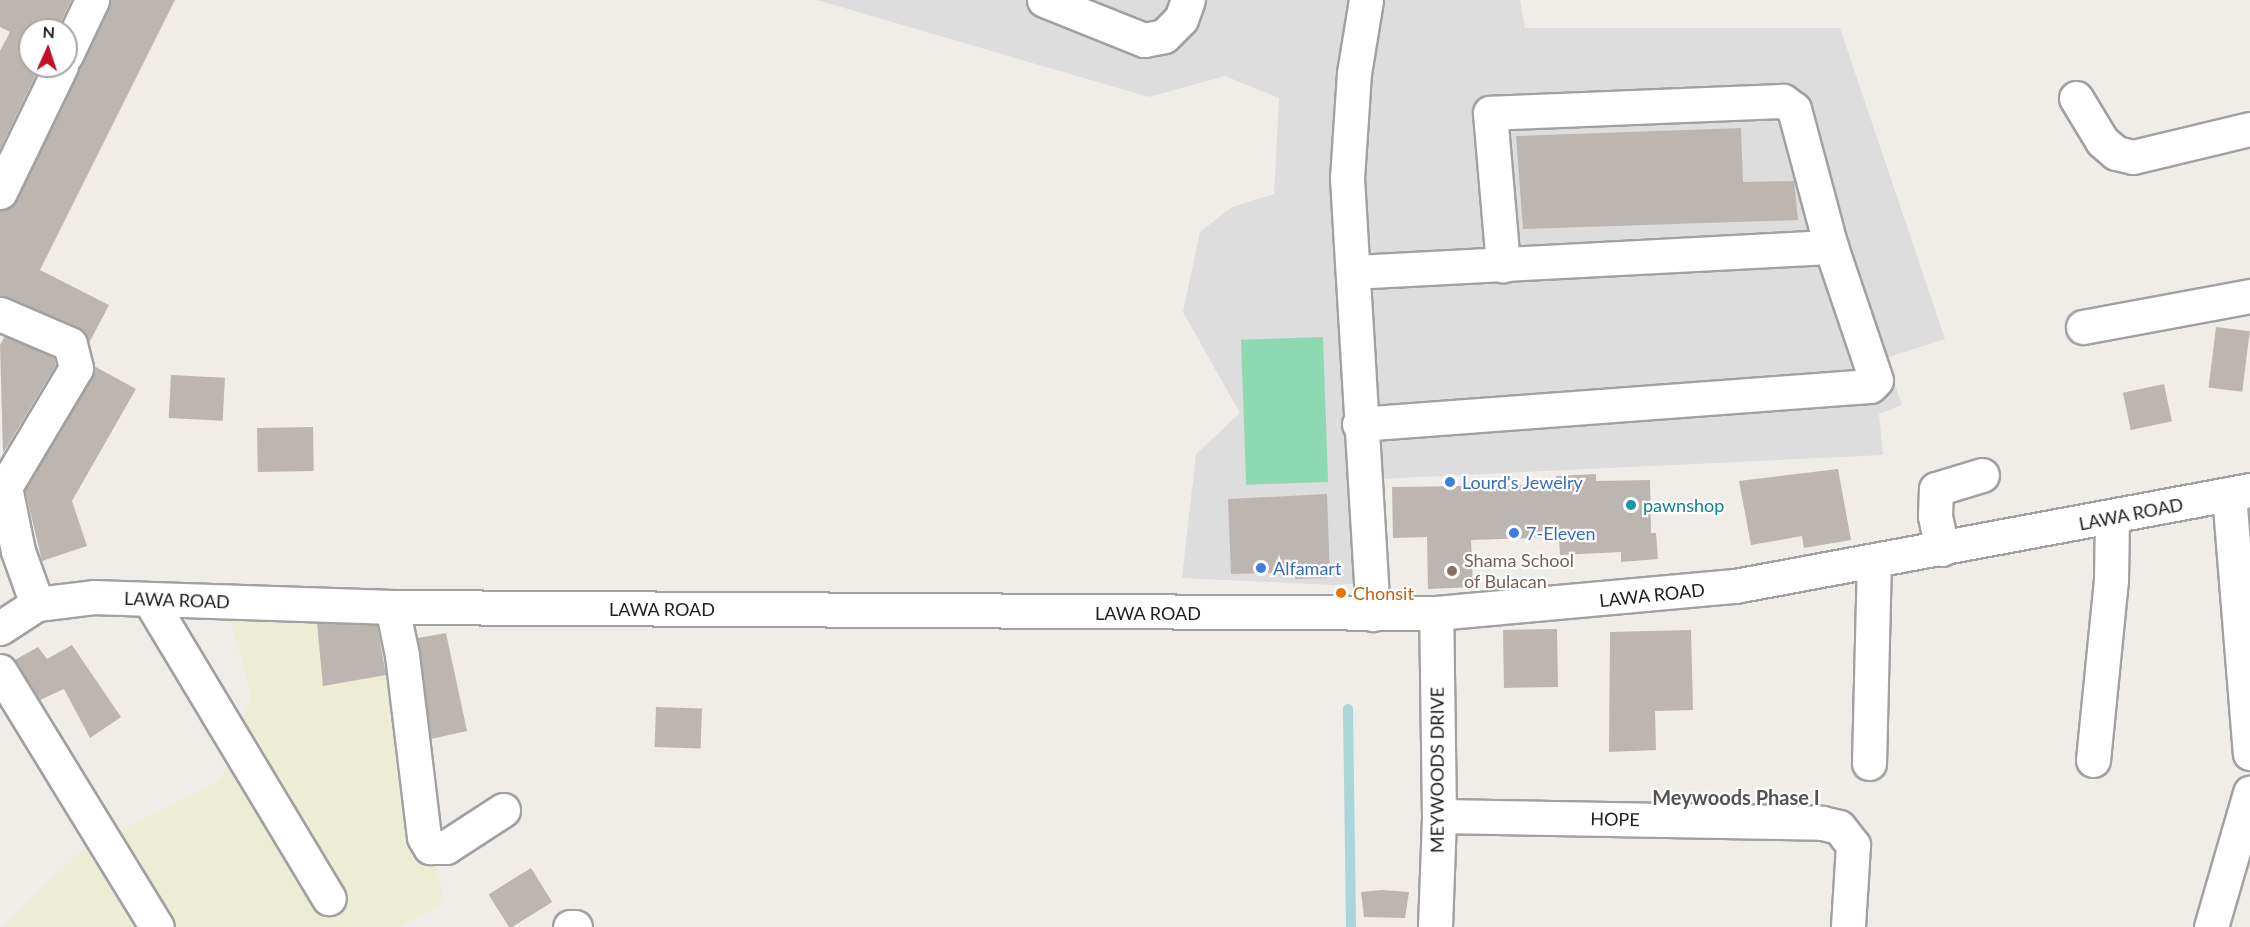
<!DOCTYPE html>
<html>
<head>
<meta charset="utf-8">
<style>
	body { margin:0 }
	#map { position:relative; width:2250px; height:927px; overflow:hidden; background:#f0ece8; font-family:Lato,sans-serif }
	div>[style] { position:absolute }
	.residential>* { inset:0; background:#dedddd }
	.farmland>* { inset:0; background:#edecd5 }
	.pitch>* { inset:0; background:#8cd9b2; transform-origin:0 0 }
	.stream>* { height:10px; margin:-5px; padding:0 5px; transform-origin:5px; border-radius:5px; background:#acd5da }
	.building>* { inset:0; background:#bdb5b0; transform-origin:0 0 }
	.roads { filter:drop-shadow(2px 0 #a1a1a1) drop-shadow(-2px 0 #a1a1a1) drop-shadow(0 2px #a1a1a1) drop-shadow(0 -2px #a1a1a1) }
	.minor>* { height:33px; margin:-16.5px; padding:0 16.5px; transform-origin:16.5px; border-radius:16.5px; background:#fff }
	.dots>* { width:16px; height:16px; translate:-50% -50%; box-sizing:border-box; border:3px solid #fff; border-radius:50% }
	span { translate:-50% -50%; white-space:nowrap; text-align:center; line-height:1.15; -webkit-text-stroke:4.5px #fff; paint-order:stroke }
	.shop-label { font-size:18px; color:#366cbe }
	.left { translate:0 -50%; text-align:left }
	.culture-label { font-size:18px; color:#0d838f }
	.street-label { font-size:18px; color:#202020 }
	.education-label { font-size:18px; color:#785e54 }
	.food-label { font-size:18px; color:#c56008 }
	.neighbourhood-label { font-size:20px; color:#535353; font-weight:700 }
	.north { position:absolute; left:18px; top:18px; width:60px; height:60px; box-sizing:border-box; background:#fff; border:2px solid #a6a6a6; border-radius:50%; rotate:3deg; font-size:16px; font-weight:700; line-height:24px; text-align:center; color:#202020 }
	.north::after { content:''; display:block; margin:auto; width:21px; height:27px; background:#c10f25; clip-path:polygon(50% 0,100% 100%,50% 72%,0 100%) }
</style>
</head>
<body>
<div id="map">
	<div class="residential">
		<div style="clip-path:polygon(817px 0,1520px 0,1525px 28px,1840px 28px,1945px 339px,1886px 358px,1902px 405px,1879px 414px,1883px 455px,1379px 479px,1386px 582px,1333px 585px,1182px 578px,1196px 454px,1240px 413px,1183px 312px,1200px 232px,1232px 207px,1274px 194px,1279px 98px,1225px 76px,1149px 97px)"></div>
	</div>
	<div class="farmland">
		<div style="clip-path:polygon(230px 618px,389px 619px,444px 903px,400px 927px,2px 927px,85px 848px,221px 780px,251px 696px)"></div>
	</div>
	<div class="pitch">
		<div style="left:1323px;top:337px;width:145px;height:82px;rotate:88deg"></div>
	</div>
	<div class="stream">
		<div style="left:1348px;top:709px;width:218px;rotate:89.2deg"></div>
	</div>
	<div class="building">
		<div style="clip-path:polygon(0 0,71px 0,57px 30px,30px 30px,30px 66px,40px 66px,0 149px,0 51px,10px 32px,0 27px)"></div>
		<div style="clip-path:polygon(110px 0,175px 0,40px 270px,109px 305px,89px 343px,77px 327px,0 296px,0 211px,17px 200px)"></div>
		<div style="clip-path:polygon(1741px 128px,1743px 182px,1794px 181px,1798px 220px,1523px 229px,1516px 136px)"></div>
		<div style="left:2216px;top:327px;width:34px;height:61px;rotate:7deg"></div>
		<div style="clip-path:polygon(5px 336px,54px 358px,56px 365px,3px 453px,0 345px)"></div>
		<div style="clip-path:polygon(94px 366px,136px 389px,72px 501px,87px 546px,42px 561px,25px 490px,92px 378px)"></div>
		<div style="left:171px;top:375px;width:54px;height:43px;rotate:3deg"></div>
		<div style="left:2164px;top:384px;width:38px;height:42px;rotate:78deg"></div>
		<div style="left:313px;top:427px;width:44px;height:56px;rotate:89deg"></div>
		<div style="clip-path:polygon(1838px 469px,1851px 540px,1804px 548px,1802px 536px,1751px 545px,1739px 481px)"></div>
		<div style="clip-path:polygon(1596px 474px,1596px 481px,1650px 480px,1651px 533px,1656px 533px,1658px 559px,1621px 562px,1621px 552px,1560px 555px,1559px 537px,1471px 540px,1473px 587px,1428px 589px,1427px 537px,1393px 538px,1392px 487px,1556px 485px,1556px 476px)"></div>
		<div style="clip-path:polygon(1327px 494px,1330px 578px,1295px 579px,1295px 572px,1231px 574px,1228px 499px)"></div>
		<div style="clip-path:polygon(317px 623px,377px 625px,386px 675px,323px 686px)"></div>
		<div style="left:1557px;top:629px;width:58px;height:54px;rotate:89deg"></div>
		<div style="clip-path:polygon(1691px 630px,1693px 710px,1655px 711px,1656px 750px,1609px 752px,1610px 632px)"></div>
		<div style="clip-path:polygon(446px 633px,467px 731px,431px 739px,418px 638px)"></div>
		<div style="clip-path:polygon(72px 645px,121px 717px,90px 738px,64px 689px,40px 700px,15px 660px,38px 647px,47px 659px)"></div>
		<div style="left:656px;top:707px;width:46px;height:40px;rotate:2deg"></div>
		<div style="left:531px;top:868px;width:40px;height:50px;rotate:58deg"></div>
		<div style="clip-path:polygon(1382px 890px,1409px 892px,1405px 918px,1364px 917px,1361px 892px)"></div>
	</div>
	<div class="roads">
		<div class="minor">
			<div style="left:1044px;top:0;width:108px;rotate:21.8deg"></div>
			<div style="left:1144px;top:40px;width:20px;rotate:-11deg"></div>
			<div style="left:1164px;top:36px;width:24px;rotate:-45deg"></div>
			<div style="left:1181px;top:19px;width:20px;rotate:-70deg"></div>
			<div style="left:1366px;top:0;width:74px;rotate:99.3deg"></div>
			<div style="left:1354px;top:73px;width:105px;rotate:93.8deg"></div>
			<div style="left:1347px;top:178px;width:437px;rotate:86.6deg"></div>
			<div style="left:66px;top:55px;width:61px;rotate:-64.7deg"></div>
			<div style="left:2076px;top:98px;width:50px;rotate:58.8deg"></div>
			<div style="left:2102px;top:141px;width:18px;rotate:41deg"></div>
			<div style="left:2116px;top:153px;width:17px;rotate:13deg"></div>
			<div style="left:2133px;top:157px;width:120px;rotate:-13.5deg"></div>
			<div style="left:0;top:192px;width:140px;rotate:-64.2deg"></div>
			<div style="left:1353px;top:272px;width:479px;rotate:-3deg"></div>
			<div style="left:0;top:314px;width:76px;rotate:23.2deg"></div>
			<div style="left:70px;top:344px;width:25px;rotate:76deg"></div>
			<div style="left:76px;top:368px;width:139px;rotate:120.8deg"></div>
			<div style="left:2083px;top:327px;width:170px;rotate:-10.5deg"></div>
			<div style="left:1359px;top:424px;width:512px;rotate:-4.25deg"></div>
			<div style="left:1870px;top:386px;width:8px;rotate:-45deg"></div>
			<div style="left:1876px;top:380px;width:140px;rotate:-108.7deg"></div>
			<div style="left:1831px;top:247px;width:143px;rotate:-105deg"></div>
			<div style="left:1794px;top:109px;width:14px;rotate:-144deg"></div>
			<div style="left:1783px;top:101px;width:293px;rotate:177.7deg"></div>
			<div style="left:1490px;top:113px;width:153px;rotate:85.1deg"></div>
			<div style="left:0;top:485px;width:5px;rotate:22deg"></div>
			<div style="left:5px;top:487px;width:65px;rotate:78.5deg"></div>
			<div style="left:18px;top:551px;width:56px;rotate:70.3deg"></div>
			<div style="left:2229px;top:494px;width:260px;rotate:85.4deg"></div>
			<div style="left:1942px;top:549px;width:34px;rotate:-102deg"></div>
			<div style="left:1935px;top:516px;width:27px;rotate:-88deg"></div>
			<div style="left:1936px;top:489px;width:48px;rotate:-16.9deg"></div>
			<div style="left:149px;top:599px;width:349px;rotate:59deg"></div>
			<div style="left:392px;top:607px;width:49px;rotate:78.2deg"></div>
			<div style="left:402px;top:655px;width:183px;rotate:83.1deg"></div>
			<div style="left:424px;top:837px;width:12px;rotate:59deg"></div>
			<div style="left:430px;top:847px;width:16px"></div>
			<div style="left:446px;top:847px;width:68px;rotate:-33deg"></div>
			<div style="left:0;top:628px;width:44px;rotate:-33deg"></div>
			<div style="left:37px;top:604px;width:57px;rotate:-7deg"></div>
			<div style="left:94px;top:597px;width:298px;rotate:1.9deg"></div>
			<div style="left:392px;top:607px;width:1044px;rotate:0.33deg"></div>
			<div style="left:1436px;top:613px;width:300px;rotate:-5.2deg"></div>
			<div style="left:1735px;top:586px;width:524px;rotate:-10.56deg"></div>
			<div style="left:0;top:671px;width:300px;rotate:58.5deg"></div>
			<div style="left:2093px;top:760px;width:180px;rotate:-84.3deg"></div>
			<div style="left:2111px;top:581px;width:63px;rotate:-89.1deg"></div>
			<div style="left:1869px;top:763px;width:200px;rotate:-88.6deg"></div>
			<div style="left:1439px;top:816px;width:383px;rotate:1deg"></div>
			<div style="left:1822px;top:823px;width:17px;rotate:13deg"></div>
			<div style="left:1839px;top:827px;width:23px;rotate:52deg"></div>
			<div style="left:1853px;top:845px;width:82px;rotate:93.5deg"></div>
			<div style="left:570px;top:927px;width:5px"></div>
			<div style="left:1435px;top:927px;width:111px;rotate:-87.9deg"></div>
			<div style="left:1439px;top:816px;width:203px;rotate:-90.8deg"></div>
			<div style="left:2211px;top:927px;width:140px;rotate:-73.8deg"></div>
		</div>
	</div>
	<div class="dots">
		<div style="left:1450px;top:482px;background:#3f7fe0"></div>
		<div style="left:1631px;top:505px;background:#0f9aa8"></div>
		<div style="left:1514px;top:533px;background:#3f7fe0"></div>
		<div style="left:1261px;top:568px;background:#3f7fe0"></div>
		<div style="left:1452px;top:571px;background:#8d6e63"></div>
		<div style="left:1341px;top:593px;background:#e8710a"></div>
	</div>
	<div class="shop-label">
		<span class="left" style="left:1462px;top:482px">Lourd's Jewelry</span>
		<span class="left" style="left:1526px;top:533px">7-Eleven</span>
		<span class="left" style="left:1273px;top:568px">Alfamart</span>
	</div>
	<div class="culture-label">
		<span class="left" style="left:1643px;top:505px">pawnshop</span>
	</div>
	<div class="street-label">
		<span style="left:2131px;top:514px;rotate:-11deg">LAWA ROAD</span>
		<span style="left:1652px;top:595px;rotate:-6deg">LAWA ROAD</span>
		<span style="left:177px;top:600px;rotate:2deg">LAWA ROAD</span>
		<span style="left:662px;top:609px">LAWA ROAD</span>
		<span style="left:1148px;top:613px">LAWA ROAD</span>
		<span style="left:1437px;top:770px;rotate:-90deg">MEYWOODS DRIVE</span>
		<span style="left:1615px;top:819px;rotate:1deg">HOPE</span>
	</div>
	<div class="education-label">
		<span class="left" style="left:1464px;top:571px">Shama School<br>of Bulacan</span>
	</div>
	<div class="food-label">
		<span class="left" style="left:1353px;top:593px">Chonsit</span>
	</div>
	<div class="neighbourhood-label">
		<span style="left:1736px;top:797px">Meywoods Phase I</span>
	</div>
	<div class="north">N</div>
</div>
</body>
</html>
